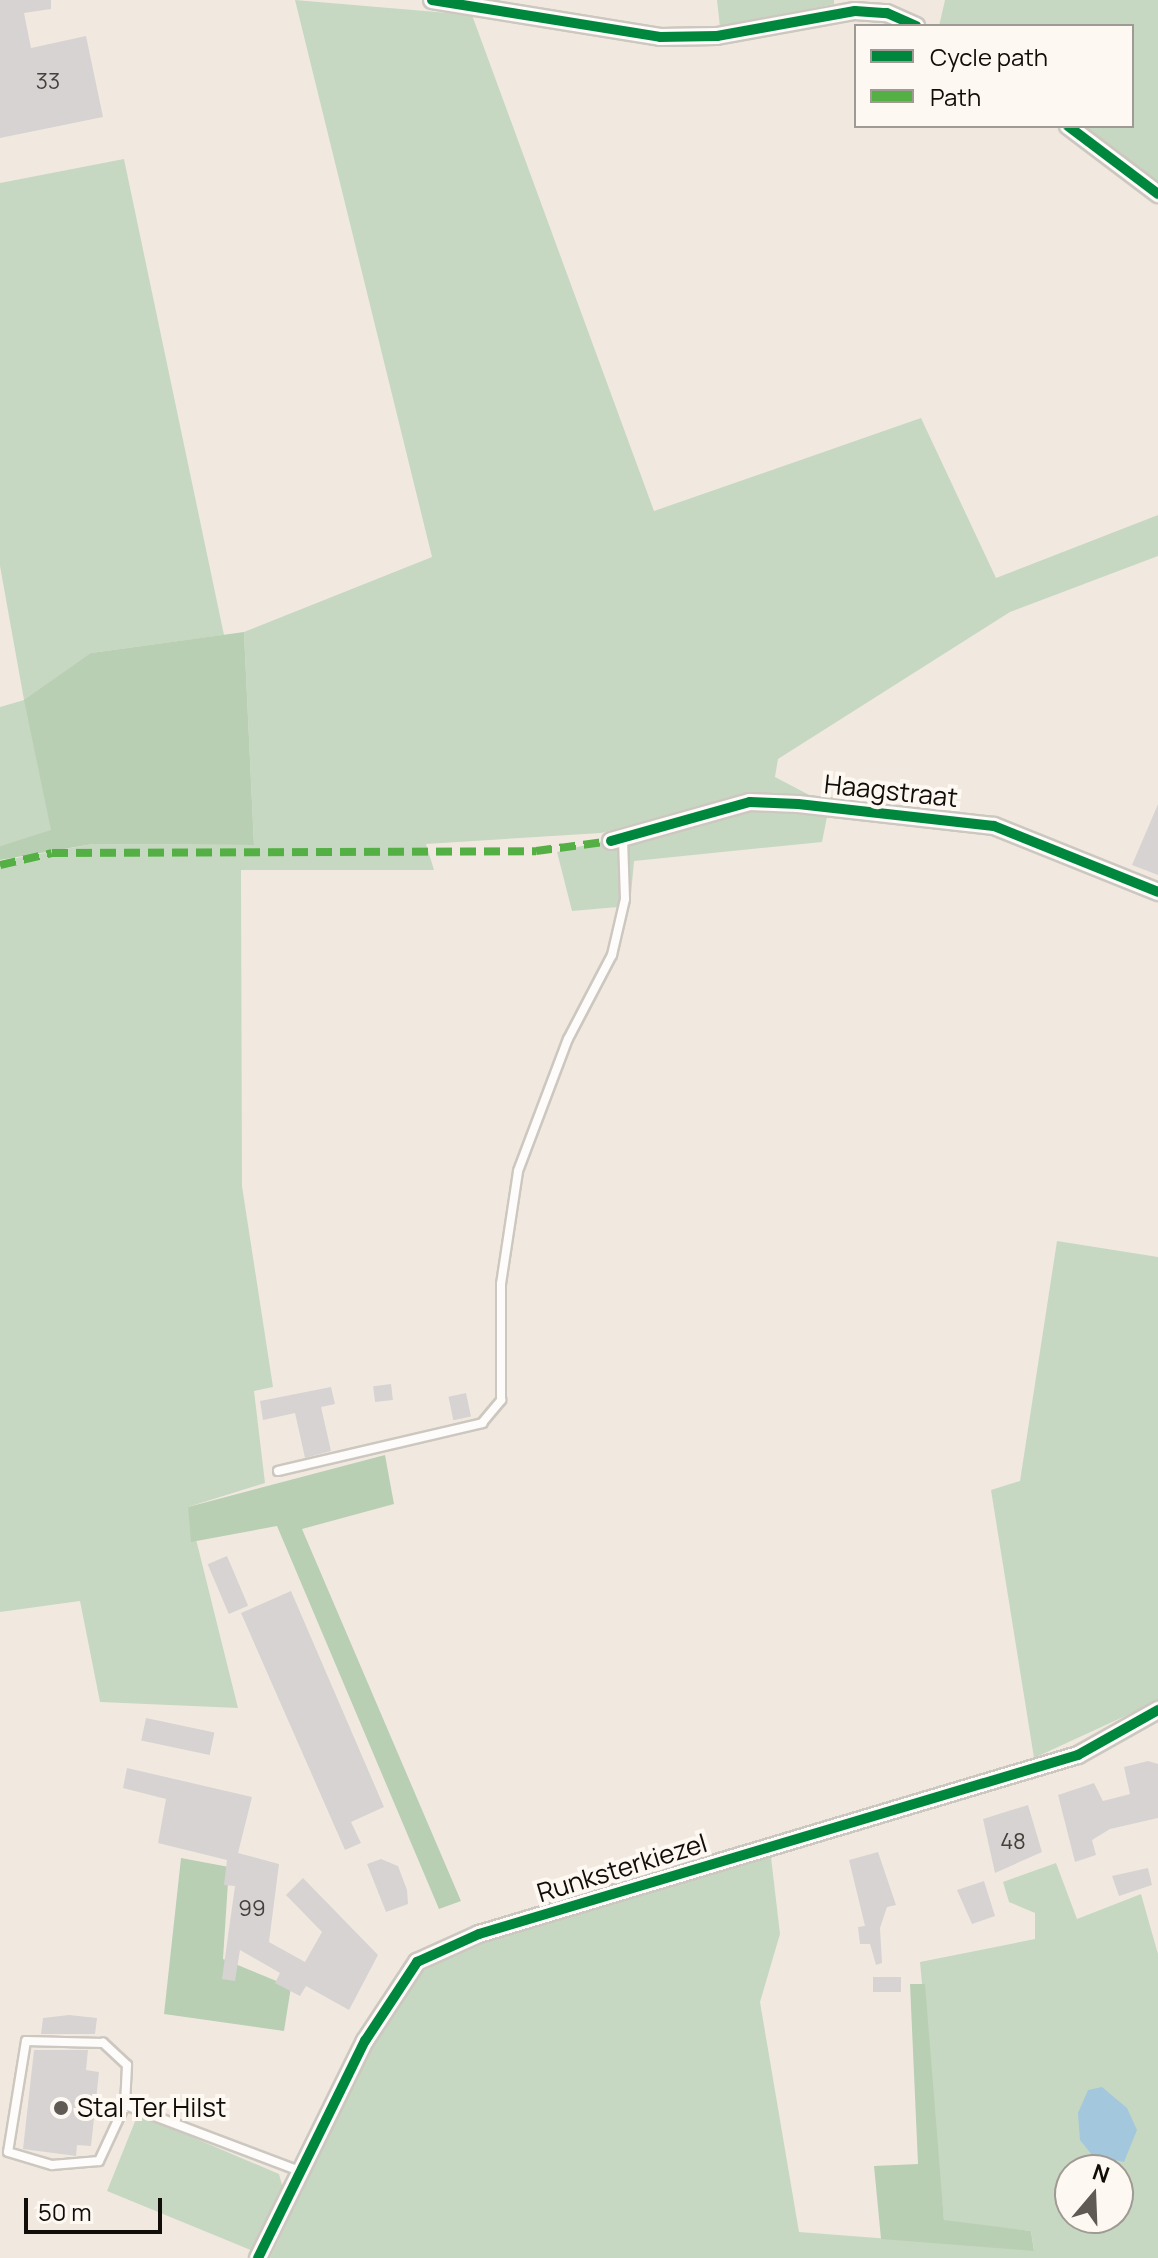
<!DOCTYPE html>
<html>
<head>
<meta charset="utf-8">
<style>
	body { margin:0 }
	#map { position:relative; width:1158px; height:2258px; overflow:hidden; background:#f1e9e0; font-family:Manrope,sans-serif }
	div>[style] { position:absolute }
	.green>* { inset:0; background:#c7d8c2 }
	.forest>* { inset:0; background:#b9cfb4 }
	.water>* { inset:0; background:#a3c7dc }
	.building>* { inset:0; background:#d6d3d2; transform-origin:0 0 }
	.roads { filter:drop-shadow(2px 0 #ccc7bf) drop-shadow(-2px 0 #ccc7bf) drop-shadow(0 2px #ccc7bf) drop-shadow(0 -2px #ccc7bf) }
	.service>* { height:8px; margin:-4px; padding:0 4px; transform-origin:4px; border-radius:4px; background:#fdfcfa }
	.minor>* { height:16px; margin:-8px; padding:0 8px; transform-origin:8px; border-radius:8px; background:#fdfcfa }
	.quiet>* { height:8px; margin-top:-4px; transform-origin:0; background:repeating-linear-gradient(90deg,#54b044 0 16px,transparent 0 24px) }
	.cycleway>* { height:10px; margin:-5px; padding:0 5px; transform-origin:5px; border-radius:5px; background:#00873e }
	.dots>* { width:22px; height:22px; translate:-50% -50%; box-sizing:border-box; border:4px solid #fef8f2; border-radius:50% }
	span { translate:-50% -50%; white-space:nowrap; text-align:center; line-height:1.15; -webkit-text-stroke:8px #fef8f2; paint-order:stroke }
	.number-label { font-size:22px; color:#44403c }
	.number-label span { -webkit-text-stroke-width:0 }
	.street-label { font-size:26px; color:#110d08 }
	.poi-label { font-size:26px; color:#110d08 }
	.left { translate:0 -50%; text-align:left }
	.legend { position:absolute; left:854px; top:24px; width:280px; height:104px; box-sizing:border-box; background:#fef8f2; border:2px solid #9f9a94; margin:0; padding:10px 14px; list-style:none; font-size:24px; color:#110d08 }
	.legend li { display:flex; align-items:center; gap:16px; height:40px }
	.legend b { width:40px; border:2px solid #9f9a94 }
	.north { position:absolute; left:1054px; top:2154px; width:80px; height:80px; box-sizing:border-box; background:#fef8f2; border:2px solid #9f9a94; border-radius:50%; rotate:19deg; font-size:22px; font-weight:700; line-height:32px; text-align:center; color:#110d08 }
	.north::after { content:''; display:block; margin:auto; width:28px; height:36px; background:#5f5a54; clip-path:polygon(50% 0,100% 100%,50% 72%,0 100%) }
	.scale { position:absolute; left:24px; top:2198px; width:138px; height:36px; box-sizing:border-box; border:4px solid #110d08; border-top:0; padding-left:10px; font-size:24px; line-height:28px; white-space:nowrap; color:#110d08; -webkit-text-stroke:6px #fef8f2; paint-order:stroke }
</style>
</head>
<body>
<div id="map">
	<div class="green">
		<div style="clip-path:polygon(295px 0,472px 15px,654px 511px,921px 418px,996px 578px,1158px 515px,1158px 556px,1010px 612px,778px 759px,775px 777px,815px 798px,734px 796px,601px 833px,426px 844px,434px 870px,241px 870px,242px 1186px,273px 1387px,254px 1391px,265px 1483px,188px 1507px,238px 1708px,100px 1702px,80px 1601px,0 1612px,0 861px,93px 844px,254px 845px,244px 632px,432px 557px)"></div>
		<div style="clip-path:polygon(717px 0,834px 0,834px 4px,720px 27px)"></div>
		<div style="clip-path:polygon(945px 0,1158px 0,1158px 183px,1079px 126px,1132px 126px,1132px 26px,939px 26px)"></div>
		<div style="clip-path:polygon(124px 159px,224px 635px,91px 653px,51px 831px,0 846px,0 707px,24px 700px,0 566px,0 183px)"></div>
		<div style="clip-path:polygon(739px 808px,828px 812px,822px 842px,634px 861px,630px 906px,572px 911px,557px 852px)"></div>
		<div style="clip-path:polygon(1057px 1241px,1158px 1257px,1158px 1701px,1034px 1758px,991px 1490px,1020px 1481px)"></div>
		<div style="clip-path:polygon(evenodd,771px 1857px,780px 1934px,760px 2002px,799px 2232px,1034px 2250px,1031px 2231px,944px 2221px,920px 1962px,1035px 1939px,1035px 1913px,1009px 1902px,1003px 1882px,1056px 1863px,1077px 1919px,1141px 1894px,1158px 1954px,1158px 2258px,270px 2258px,366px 2057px,418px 1974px,476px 1942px,771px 1857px,1070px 2170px,1118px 2170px,1118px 2218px,1070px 2218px,1070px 2170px)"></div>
		<div style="clip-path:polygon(138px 2114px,279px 2174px,284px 2192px,253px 2251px,107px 2191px)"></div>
	</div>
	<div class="forest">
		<div style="clip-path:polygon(244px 632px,254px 845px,93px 844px,0 860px,0 846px,51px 830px,24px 700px,91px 653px)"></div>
		<div style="clip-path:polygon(385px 1455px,394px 1504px,302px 1529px,461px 1901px,439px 1909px,277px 1526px,191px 1542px,188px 1507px)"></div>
		<div style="clip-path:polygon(181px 1858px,229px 1867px,223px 1959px,291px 1987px,284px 2031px,164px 2014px)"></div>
		<div style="clip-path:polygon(910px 1984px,925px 1984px,944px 2220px,1031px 2231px,1034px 2251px,881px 2239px,874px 2166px,918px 2164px)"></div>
	</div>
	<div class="water">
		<div style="clip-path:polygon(1102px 2087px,1127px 2108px,1137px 2130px,1124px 2162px,1092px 2155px,1080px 2140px,1078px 2113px,1088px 2090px)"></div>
	</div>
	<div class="building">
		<div style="clip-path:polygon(0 0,51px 0,51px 9px,24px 13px,31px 48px,86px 36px,103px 117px,0 138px)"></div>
		<div style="clip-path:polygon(1158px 804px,1158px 875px,1132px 865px)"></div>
		<div style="left:391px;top:1384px;width:16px;height:18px;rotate:83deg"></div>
		<div style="clip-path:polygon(331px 1387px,335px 1404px,321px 1407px,331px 1451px,305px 1458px,295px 1413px,263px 1420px,260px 1401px)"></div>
		<div style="left:466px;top:1393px;width:24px;height:18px;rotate:78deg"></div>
		<div style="left:227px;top:1556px;width:54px;height:21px;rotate:67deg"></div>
		<div style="clip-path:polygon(291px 1591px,384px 1807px,351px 1822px,361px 1843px,345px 1850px,241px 1613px)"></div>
		<div style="left:146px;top:1718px;width:70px;height:23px;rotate:12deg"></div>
		<div style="clip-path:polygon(1148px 1761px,1158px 1764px,1158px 1818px,1110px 1829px,1092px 1840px,1096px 1855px,1075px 1862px,1058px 1795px,1094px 1783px,1103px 1801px,1130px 1794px,1124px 1767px)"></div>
		<div style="clip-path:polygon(127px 1768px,252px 1797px,238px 1853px,279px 1864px,269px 1942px,305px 1962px,322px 1932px,286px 1895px,303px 1878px,378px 1955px,349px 2010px,306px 1986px,300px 1996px,275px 1983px,280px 1973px,240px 1950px,235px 1981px,222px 1979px,235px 1886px,224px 1885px,227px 1860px,158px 1843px,166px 1799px,123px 1788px)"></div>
		<div style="clip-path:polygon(1028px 1805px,1042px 1852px,995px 1873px,983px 1819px)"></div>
		<div style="clip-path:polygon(878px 1852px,896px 1905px,887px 1907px,880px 1928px,882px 1963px,876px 1965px,870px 1944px,860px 1944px,858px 1927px,865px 1926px,849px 1860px)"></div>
		<div style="clip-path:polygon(381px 1859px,398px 1866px,407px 1890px,408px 1904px,386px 1912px,367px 1864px)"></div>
		<div style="clip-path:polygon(1148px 1868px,1152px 1885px,1119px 1896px,1112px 1876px)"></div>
		<div style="clip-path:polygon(984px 1881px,995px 1916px,972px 1924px,957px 1890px)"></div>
		<div style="left:901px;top:1977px;width:15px;height:28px;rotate:90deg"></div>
		<div style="clip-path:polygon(69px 2015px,97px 2018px,95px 2034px,41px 2034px,43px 2018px)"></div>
		<div style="clip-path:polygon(34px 2050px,88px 2050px,86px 2070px,99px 2072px,91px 2146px,77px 2145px,76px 2156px,23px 2149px)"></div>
	</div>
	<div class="roads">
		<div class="service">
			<div style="left:278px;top:1471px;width:210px;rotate:-13.2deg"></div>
			<div style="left:482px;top:1423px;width:30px;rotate:-50deg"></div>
			<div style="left:501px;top:1400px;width:116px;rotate:-90deg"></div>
			<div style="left:501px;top:1284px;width:114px;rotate:-81.4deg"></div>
			<div style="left:518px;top:1171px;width:141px;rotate:-69.3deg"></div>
			<div style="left:568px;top:1039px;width:95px;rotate:-62.4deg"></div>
			<div style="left:612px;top:955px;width:57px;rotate:-76.9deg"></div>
			<div style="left:625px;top:899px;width:60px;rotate:-91.9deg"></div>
			<div style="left:125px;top:2105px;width:40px;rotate:-87.1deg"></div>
			<div style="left:127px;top:2065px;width:33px;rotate:-137deg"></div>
			<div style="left:103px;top:2043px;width:77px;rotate:-178.5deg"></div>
			<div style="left:26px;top:2041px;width:112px;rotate:99.2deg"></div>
			<div style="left:8px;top:2152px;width:46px;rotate:16.5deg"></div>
			<div style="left:52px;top:2165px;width:47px;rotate:-4.9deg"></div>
			<div style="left:99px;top:2161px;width:62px;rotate:-65.1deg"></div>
			<div style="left:125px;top:2105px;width:189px;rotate:20.7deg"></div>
		</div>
		<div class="minor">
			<div style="left:432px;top:0;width:231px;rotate:9.2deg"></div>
			<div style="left:660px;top:37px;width:57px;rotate:-1deg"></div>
			<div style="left:717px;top:36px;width:140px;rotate:-10.3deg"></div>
			<div style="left:855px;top:11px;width:32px;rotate:4deg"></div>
			<div style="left:887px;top:13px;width:32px;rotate:24deg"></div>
			<div style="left:1068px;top:126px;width:113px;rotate:37.1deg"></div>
			<div style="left:611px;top:841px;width:144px;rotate:-15.7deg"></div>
			<div style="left:750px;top:802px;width:48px;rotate:2.4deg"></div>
			<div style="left:798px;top:804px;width:197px;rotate:6.4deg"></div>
			<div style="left:994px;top:826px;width:177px;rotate:21.9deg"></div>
			<div style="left:258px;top:2258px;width:242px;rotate:-63.8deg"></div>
			<div style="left:365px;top:2041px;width:95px;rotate:-56.6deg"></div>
			<div style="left:417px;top:1962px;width:68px;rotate:-24.3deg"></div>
			<div style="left:479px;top:1934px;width:625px;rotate:-16.64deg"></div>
			<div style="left:1078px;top:1755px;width:92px;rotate:-29.4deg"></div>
		</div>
	</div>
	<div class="quiet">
		<div style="left:0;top:865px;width:53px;rotate:-13deg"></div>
		<div style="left:52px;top:853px;width:484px;rotate:-0.2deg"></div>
		<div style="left:536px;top:851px;width:76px;rotate:-7.6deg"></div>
	</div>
	<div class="cycleway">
		<div style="left:432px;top:0;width:231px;rotate:9.2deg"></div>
		<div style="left:660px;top:37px;width:57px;rotate:-1deg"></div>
		<div style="left:717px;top:36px;width:140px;rotate:-10.3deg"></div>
		<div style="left:855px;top:11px;width:32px;rotate:4deg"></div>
		<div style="left:887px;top:13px;width:32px;rotate:24deg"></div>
		<div style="left:1068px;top:126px;width:113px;rotate:37.1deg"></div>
		<div style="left:611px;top:841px;width:144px;rotate:-15.7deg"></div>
		<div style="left:750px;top:802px;width:48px;rotate:2.4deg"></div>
		<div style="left:798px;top:804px;width:197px;rotate:6.4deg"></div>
		<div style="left:994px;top:826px;width:177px;rotate:21.9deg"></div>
		<div style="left:258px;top:2258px;width:242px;rotate:-63.8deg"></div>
		<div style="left:365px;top:2041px;width:95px;rotate:-56.6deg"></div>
		<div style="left:417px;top:1962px;width:68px;rotate:-24.3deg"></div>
		<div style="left:479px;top:1934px;width:625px;rotate:-16.64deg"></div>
		<div style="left:1078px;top:1755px;width:92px;rotate:-29.4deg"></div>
	</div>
	<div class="dots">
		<div style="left:61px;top:2108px;background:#5f5a54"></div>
	</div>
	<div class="number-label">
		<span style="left:48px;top:82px">33</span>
		<span style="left:1013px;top:1842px">48</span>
		<span style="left:252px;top:1909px">99</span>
	</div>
	<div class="street-label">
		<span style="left:891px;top:791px;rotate:6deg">Haagstraat</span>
		<span style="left:622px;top:1868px;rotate:-17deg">Runksterkiezel</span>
	</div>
	<div class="poi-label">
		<span class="left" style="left:77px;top:2108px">Stal Ter Hilst</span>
	</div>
	<ul class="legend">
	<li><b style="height:10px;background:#00873e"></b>Cycle path</li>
	<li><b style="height:10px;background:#54b044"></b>Path</li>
	</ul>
	<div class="north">N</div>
	<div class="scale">50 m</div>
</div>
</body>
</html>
